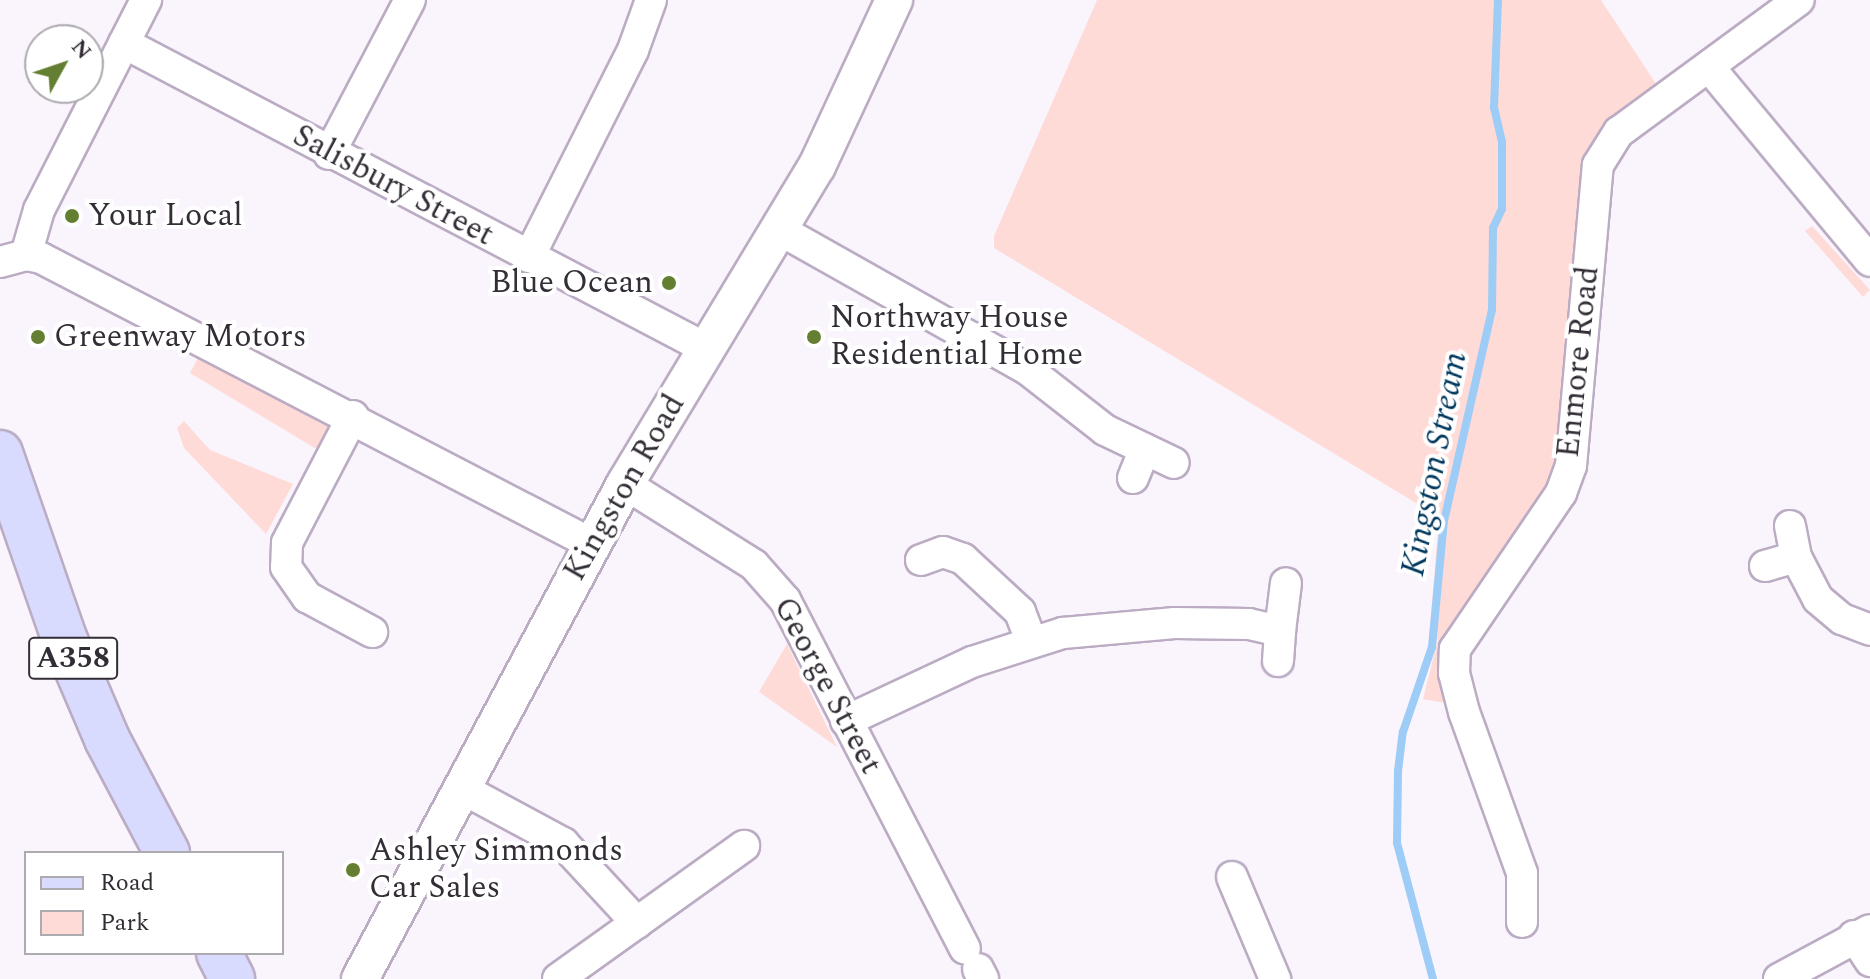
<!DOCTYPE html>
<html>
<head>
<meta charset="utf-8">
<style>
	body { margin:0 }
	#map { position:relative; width:1870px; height:979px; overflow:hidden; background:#faf4fd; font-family:Spectral,serif }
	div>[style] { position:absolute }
	.green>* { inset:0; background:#ffdbd8 }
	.stream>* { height:8px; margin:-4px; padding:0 4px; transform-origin:4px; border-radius:4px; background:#9dccf6 }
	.roads { filter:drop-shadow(2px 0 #bbacc3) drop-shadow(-2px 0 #bbacc3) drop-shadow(0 2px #bbacc3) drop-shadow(0 -2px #bbacc3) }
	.minor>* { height:30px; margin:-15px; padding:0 15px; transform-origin:15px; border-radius:15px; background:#fff }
	.tertiary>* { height:36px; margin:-18px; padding:0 18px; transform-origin:18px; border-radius:18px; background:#fff }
	.primary>* { height:44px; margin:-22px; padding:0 22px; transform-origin:22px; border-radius:22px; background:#d8dbfe }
	.dots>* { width:22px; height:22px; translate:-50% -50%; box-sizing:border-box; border:4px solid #fff; border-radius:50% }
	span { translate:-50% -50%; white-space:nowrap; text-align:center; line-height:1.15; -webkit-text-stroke:8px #fff; paint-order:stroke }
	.shield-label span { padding:2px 6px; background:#fff; border:2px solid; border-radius:6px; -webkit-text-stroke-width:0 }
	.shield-label { font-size:30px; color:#332d36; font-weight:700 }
	.street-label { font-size:32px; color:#332d36 }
	.poi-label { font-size:32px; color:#332d36 }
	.left { translate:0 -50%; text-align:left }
	.right { translate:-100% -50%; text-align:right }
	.water-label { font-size:34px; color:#00385e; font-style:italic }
	.legend { position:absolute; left:24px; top:851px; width:260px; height:104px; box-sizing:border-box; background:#fff; border:2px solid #adabaf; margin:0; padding:10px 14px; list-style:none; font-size:24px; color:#332d36 }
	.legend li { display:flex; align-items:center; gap:16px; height:40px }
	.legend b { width:40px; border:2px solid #adabaf }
	.north { position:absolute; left:24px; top:24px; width:80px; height:80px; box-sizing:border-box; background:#fff; border:2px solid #adabaf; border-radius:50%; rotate:50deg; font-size:22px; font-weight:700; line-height:32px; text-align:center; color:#332d36 }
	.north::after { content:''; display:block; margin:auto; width:28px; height:36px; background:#657f32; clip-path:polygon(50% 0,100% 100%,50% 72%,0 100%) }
</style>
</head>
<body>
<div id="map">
	<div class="green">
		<div style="clip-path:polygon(1097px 0,1601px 0,1658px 87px,1607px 126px,1561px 469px,1448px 651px,1446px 703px,1423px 699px,1438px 639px,1429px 640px,1439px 517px,994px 248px,994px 236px)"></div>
		<div style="clip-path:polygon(1812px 226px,1870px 290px,1863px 297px,1805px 231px)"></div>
		<div style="clip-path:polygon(199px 356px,329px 427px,318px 450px,190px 373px)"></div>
		<div style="clip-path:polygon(184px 421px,210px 450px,293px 484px,266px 534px,184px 448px,177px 428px)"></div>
		<div style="clip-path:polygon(787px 644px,837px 747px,759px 692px)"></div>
	</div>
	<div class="stream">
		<div style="left:1433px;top:979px;width:141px;rotate:-104.8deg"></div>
		<div style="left:1397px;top:843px;width:72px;rotate:-89.2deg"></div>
		<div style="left:1398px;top:771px;width:39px;rotate:-83deg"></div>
		<div style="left:1403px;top:732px;width:90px;rotate:-71.2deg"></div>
		<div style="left:1432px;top:647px;width:127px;rotate:-84.6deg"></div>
		<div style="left:1444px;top:521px;width:216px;rotate:-77.2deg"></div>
		<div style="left:1492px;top:310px;width:82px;rotate:-89.3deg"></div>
		<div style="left:1493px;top:228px;width:21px;rotate:-65deg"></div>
		<div style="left:1502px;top:209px;width:67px;rotate:-90deg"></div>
		<div style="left:1502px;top:142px;width:35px;rotate:-103deg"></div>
		<div style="left:1494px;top:108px;width:108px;rotate:-87.9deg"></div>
	</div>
	<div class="roads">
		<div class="minor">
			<div style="left:124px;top:43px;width:658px;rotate:27.69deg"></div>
			<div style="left:1709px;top:67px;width:252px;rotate:50.3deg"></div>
			<div style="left:329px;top:154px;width:174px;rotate:-62.3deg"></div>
			<div style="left:780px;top:230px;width:283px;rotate:29.4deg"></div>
			<div style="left:1027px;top:369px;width:99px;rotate:38deg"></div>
			<div style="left:1105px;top:430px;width:76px;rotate:25.6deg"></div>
			<div style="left:26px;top:255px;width:47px;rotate:-73.9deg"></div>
			<div style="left:39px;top:210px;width:236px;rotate:-63deg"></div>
			<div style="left:529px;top:257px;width:232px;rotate:-63.3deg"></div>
			<div style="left:633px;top:50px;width:53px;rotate:-70.2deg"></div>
			<div style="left:0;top:262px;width:27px;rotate:-15deg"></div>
			<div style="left:26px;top:255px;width:15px;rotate:11deg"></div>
			<div style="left:41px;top:258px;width:621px;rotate:27.43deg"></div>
			<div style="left:353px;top:416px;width:143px;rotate:117.5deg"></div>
			<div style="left:287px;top:543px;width:24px;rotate:92deg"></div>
			<div style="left:286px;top:567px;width:37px;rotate:55deg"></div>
			<div style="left:307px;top:597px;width:74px;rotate:28.3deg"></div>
			<div style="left:1133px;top:478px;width:31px;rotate:-68deg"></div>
			<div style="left:625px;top:484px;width:152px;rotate:32.1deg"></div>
			<div style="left:754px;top:565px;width:47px;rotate:48.5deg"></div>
			<div style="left:785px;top:600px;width:392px;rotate:62.7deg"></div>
			<div style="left:1790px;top:526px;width:32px;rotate:79deg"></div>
			<div style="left:1796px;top:557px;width:47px;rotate:62.4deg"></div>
			<div style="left:1818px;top:599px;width:31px;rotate:40deg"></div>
			<div style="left:1842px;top:619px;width:30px;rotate:21deg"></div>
			<div style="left:921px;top:560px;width:23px;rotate:-20deg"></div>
			<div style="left:943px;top:552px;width:21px;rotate:19deg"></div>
			<div style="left:963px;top:559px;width:78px;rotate:42.9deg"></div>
			<div style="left:1020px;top:612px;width:30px;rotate:69deg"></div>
			<div style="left:1765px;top:566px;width:32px;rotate:-16deg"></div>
			<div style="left:1278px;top:661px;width:30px;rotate:-86deg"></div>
			<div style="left:846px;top:721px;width:139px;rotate:-25.1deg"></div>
			<div style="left:972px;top:662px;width:96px;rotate:-17.7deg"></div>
			<div style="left:1063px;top:633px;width:112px;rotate:-5.1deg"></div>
			<div style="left:1175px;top:623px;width:74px;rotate:0.8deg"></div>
			<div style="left:1249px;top:624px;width:32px;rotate:13deg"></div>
			<div style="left:1280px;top:631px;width:48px;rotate:-82.9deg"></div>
			<div style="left:461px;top:788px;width:116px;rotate:28.3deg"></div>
			<div style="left:563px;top:843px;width:109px;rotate:47.2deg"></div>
			<div style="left:1232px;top:877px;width:111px;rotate:67.1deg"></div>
			<div style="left:1522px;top:922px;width:49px;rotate:-90deg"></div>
			<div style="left:1522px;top:873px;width:171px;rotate:-109.8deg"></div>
			<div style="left:1464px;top:712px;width:40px;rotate:-104.4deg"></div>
			<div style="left:1454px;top:673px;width:24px;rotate:-88deg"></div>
			<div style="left:1455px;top:649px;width:189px;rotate:-55.8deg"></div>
			<div style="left:1561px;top:493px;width:29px;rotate:-70deg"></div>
			<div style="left:1571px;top:466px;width:302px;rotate:-84.9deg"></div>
			<div style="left:1598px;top:165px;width:39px;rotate:-58deg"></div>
			<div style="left:1619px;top:132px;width:223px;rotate:-36.3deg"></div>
			<div style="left:1854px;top:936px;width:30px;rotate:57deg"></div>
			<div style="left:978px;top:969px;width:11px;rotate:63deg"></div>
			<div style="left:558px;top:979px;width:229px;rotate:-35.6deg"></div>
			<div style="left:1779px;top:979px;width:103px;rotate:-28.3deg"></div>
		</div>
		<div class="tertiary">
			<div style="left:360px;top:979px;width:561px;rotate:-61.84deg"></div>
			<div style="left:625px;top:484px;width:371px;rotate:-58.9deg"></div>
			<div style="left:817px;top:166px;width:183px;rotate:-65.1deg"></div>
		</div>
		<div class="primary">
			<div style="left:0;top:453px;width:196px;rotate:70.9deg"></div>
			<div style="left:64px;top:638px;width:110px;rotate:66.9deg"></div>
			<div style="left:107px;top:739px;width:129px;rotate:62.2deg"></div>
			<div style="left:219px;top:953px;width:29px;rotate:63deg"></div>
		</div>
	</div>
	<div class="dots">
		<div style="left:72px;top:216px;background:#657f32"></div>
		<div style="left:669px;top:283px;background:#657f32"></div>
		<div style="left:38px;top:337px;background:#657f32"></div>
		<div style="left:814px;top:337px;background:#657f32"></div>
		<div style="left:353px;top:870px;background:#657f32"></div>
	</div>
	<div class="shield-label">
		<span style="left:73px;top:658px">A358</span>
	</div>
	<div class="street-label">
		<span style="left:393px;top:186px;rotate:28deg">Salisbury Street</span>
		<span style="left:1579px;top:362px;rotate:-84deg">Enmore Road</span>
		<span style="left:625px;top:488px;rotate:-60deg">Kingston Road</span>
		<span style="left:827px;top:686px;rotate:62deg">George Street</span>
	</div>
	<div class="poi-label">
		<span class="left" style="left:88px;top:216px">Your Local</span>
		<span class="right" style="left:653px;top:283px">Blue Ocean</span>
		<span class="left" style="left:830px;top:337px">Northway House<br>Residential Home</span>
		<span class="left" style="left:54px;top:337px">Greenway Motors</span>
		<span class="left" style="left:369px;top:870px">Ashley Simmonds<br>Car Sales</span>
	</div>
	<div class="water-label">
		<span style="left:1435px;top:464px;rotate:-79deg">Kingston Stream</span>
	</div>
	<ul class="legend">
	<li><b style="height:10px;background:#d8dbfe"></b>Road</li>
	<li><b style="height:22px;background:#ffdbd8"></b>Park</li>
	</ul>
	<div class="north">N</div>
</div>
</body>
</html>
